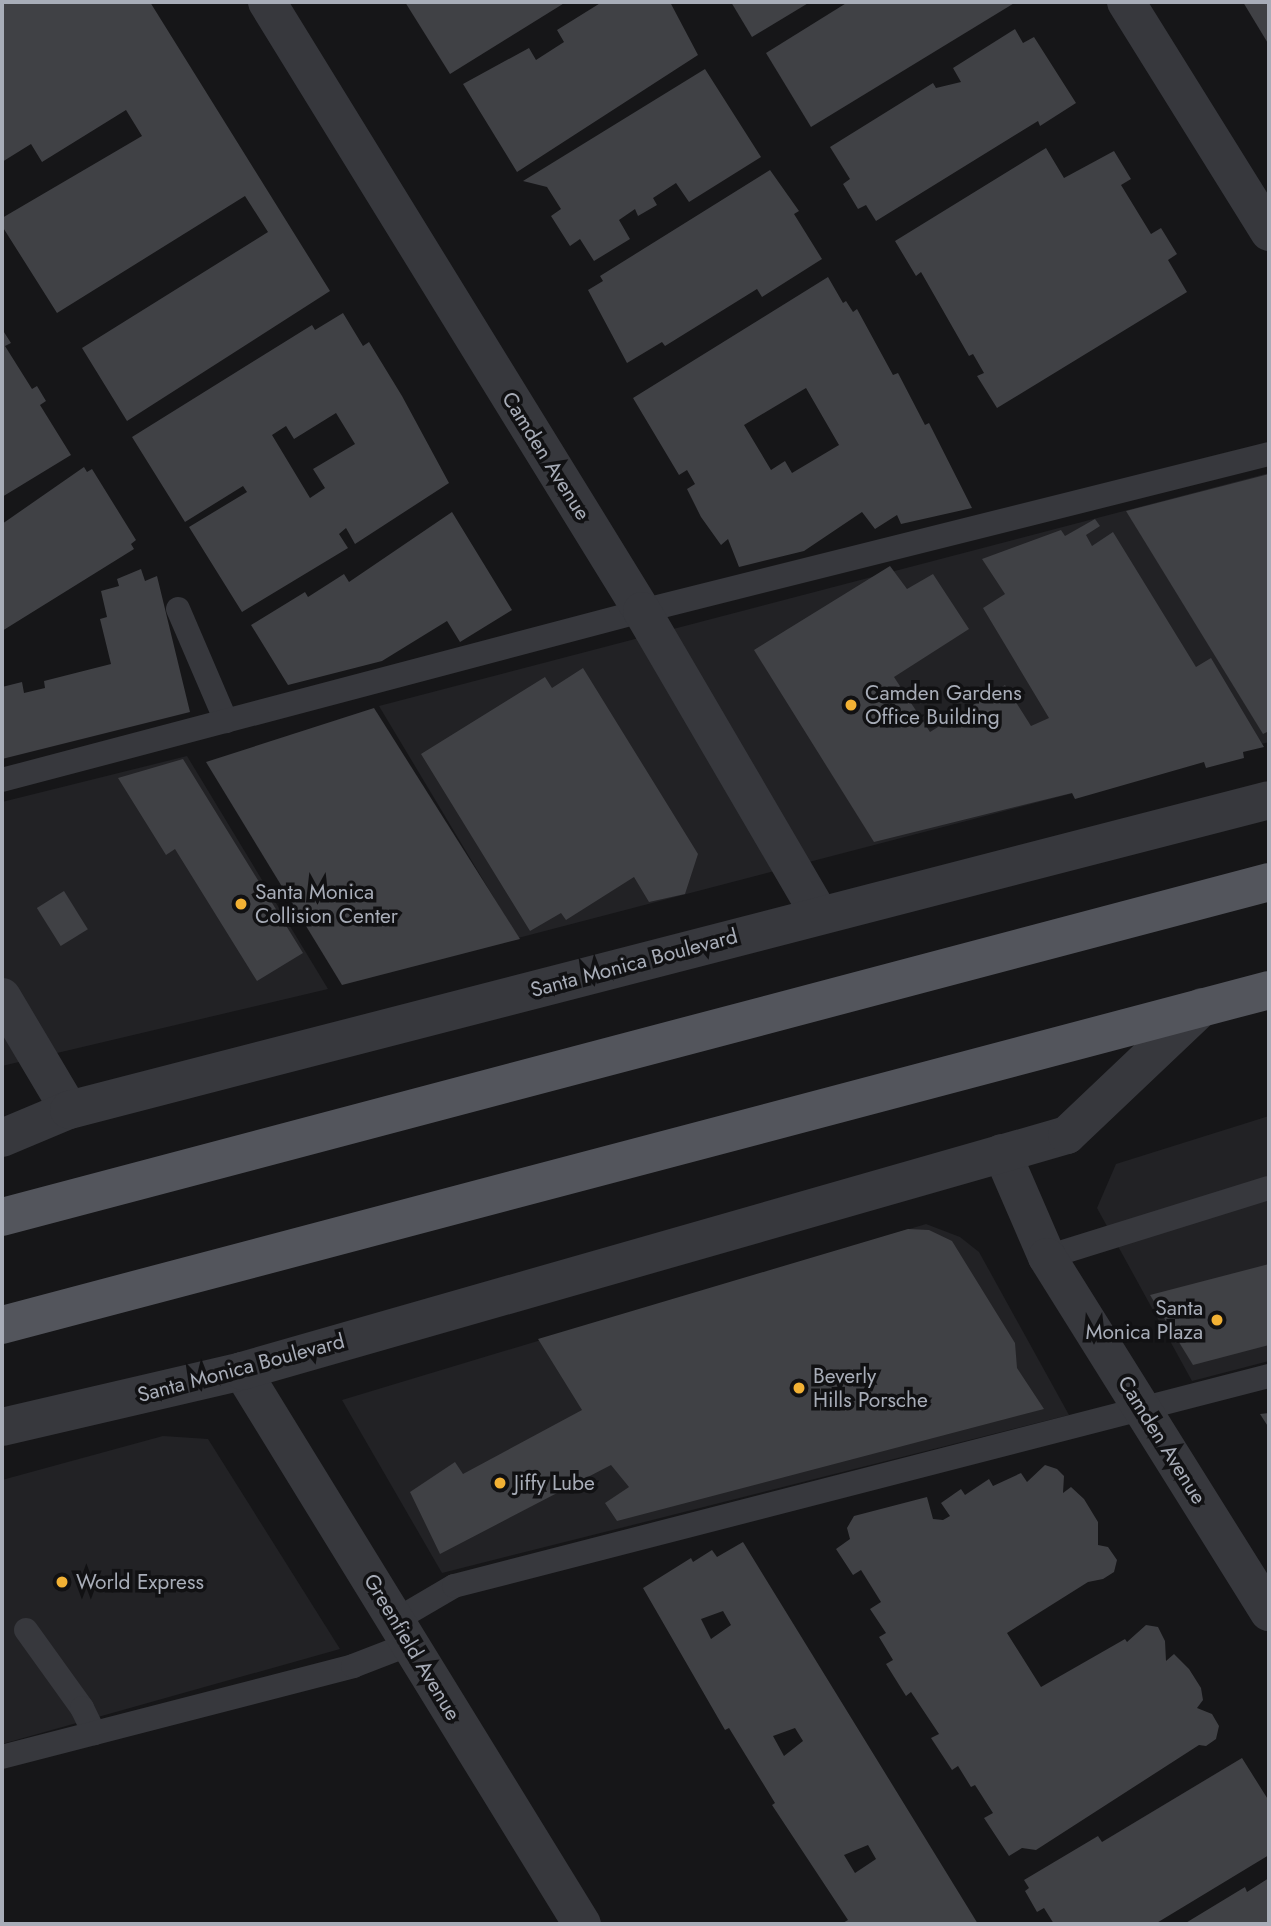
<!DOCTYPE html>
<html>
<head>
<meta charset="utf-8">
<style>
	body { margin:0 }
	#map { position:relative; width:1271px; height:1926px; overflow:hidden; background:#161618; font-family:Jost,sans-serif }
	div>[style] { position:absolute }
	.built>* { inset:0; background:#222225 }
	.building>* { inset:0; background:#404145; transform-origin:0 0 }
	.lane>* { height:24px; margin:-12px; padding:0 12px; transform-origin:12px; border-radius:12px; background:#37383d }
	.street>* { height:38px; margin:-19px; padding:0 19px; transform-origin:19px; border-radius:19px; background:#37383d }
	.primary>* { height:38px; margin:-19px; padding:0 19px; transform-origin:19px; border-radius:19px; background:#53555c }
	.dots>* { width:19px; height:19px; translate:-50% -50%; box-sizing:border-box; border:4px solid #111113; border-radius:50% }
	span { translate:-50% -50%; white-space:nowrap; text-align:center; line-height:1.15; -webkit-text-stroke:7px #111113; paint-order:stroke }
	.street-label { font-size:21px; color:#a8adb8 }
	.poi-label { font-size:21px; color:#a8adb8 }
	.left { translate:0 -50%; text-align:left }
	.right { translate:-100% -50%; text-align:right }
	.frame { position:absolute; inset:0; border:4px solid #a8adb8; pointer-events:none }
</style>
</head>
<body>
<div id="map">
	<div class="built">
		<div style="clip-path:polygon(1269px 473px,1269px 742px,518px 938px,379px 706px)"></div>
		<div style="clip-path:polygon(187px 756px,328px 989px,2px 1066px,2px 802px)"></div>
		<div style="clip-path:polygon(1269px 1116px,1269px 1361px,1192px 1381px,1097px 1208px,1116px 1164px)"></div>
		<div style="clip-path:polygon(926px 1224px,960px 1237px,979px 1252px,1069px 1415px,442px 1573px,342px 1400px)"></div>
		<div style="clip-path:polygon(163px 1436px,208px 1439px,340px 1649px,2px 1744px,2px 1480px)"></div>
	</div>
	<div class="building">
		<div style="clip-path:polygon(7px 2px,150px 2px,330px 291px,127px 421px,82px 348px,268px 232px,245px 196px,57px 313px,2px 226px,2px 218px,142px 136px,126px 110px,42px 162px,31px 144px,2px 162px,2px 5px)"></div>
		<div style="clip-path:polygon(405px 2px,566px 2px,450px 74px)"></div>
		<div style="clip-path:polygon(602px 2px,670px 2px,698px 55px,517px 172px,463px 84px,529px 48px,536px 60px,564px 42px,557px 30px)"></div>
		<div style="clip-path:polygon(731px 2px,810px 2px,752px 37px)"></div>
		<div style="clip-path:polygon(848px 2px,1016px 2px,811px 127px,766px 53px)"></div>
		<div style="clip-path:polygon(1243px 2px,1269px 2px,1269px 45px)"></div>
		<div style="clip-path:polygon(1015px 29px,1023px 43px,1034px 37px,1076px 103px,1040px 126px,1038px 121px,876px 221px,866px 205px,858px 209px,843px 184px,850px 179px,830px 147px,933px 83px,936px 88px,961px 82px,953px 68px)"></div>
		<div style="clip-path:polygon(705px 69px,761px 157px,689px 202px,676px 183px,653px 198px,657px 205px,638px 216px,635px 209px,619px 220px,630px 239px,594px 261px,580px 239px,570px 246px,551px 216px,561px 209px,547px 187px,523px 181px)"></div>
		<div style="clip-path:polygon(1046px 148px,1064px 178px,1114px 151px,1131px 179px,1121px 185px,1151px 234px,1161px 228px,1177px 254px,1168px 260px,1187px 292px,997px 408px,977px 376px,984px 373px,973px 354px,969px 356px,921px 272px,916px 276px,895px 241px)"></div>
		<div style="clip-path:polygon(770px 170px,799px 211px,794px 214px,822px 259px,762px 297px,757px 289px,665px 346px,662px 342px,627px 363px,588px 290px,603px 281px,600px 276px)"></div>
		<div style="clip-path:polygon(evenodd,828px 277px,843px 303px,846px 301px,853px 312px,857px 309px,893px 375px,898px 373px,925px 425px,929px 423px,972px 508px,901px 524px,897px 515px,875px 529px,862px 512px,804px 551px,739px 567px,728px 539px,721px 545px,701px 517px,687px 489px,695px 484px,687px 470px,679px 475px,633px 398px,828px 277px,806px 388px,839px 445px,792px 473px,785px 461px,771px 470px,744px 425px,806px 388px)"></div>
		<div style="clip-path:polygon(evenodd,343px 313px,363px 346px,369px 342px,402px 396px,449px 483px,355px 544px,346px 528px,339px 534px,348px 548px,242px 612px,189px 527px,247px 492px,243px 486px,185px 522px,132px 437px,312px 325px,315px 330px,343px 313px,336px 413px,355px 444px,313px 469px,325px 488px,310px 498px,272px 435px,286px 426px,294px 439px,336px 413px)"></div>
		<div style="clip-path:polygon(2px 329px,11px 343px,5px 346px,32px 389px,37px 386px,46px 401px,40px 405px,71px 455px,2px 497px)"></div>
		<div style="clip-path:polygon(84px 467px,87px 472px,92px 469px,136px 540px,131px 544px,134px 549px,2px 631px,2px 524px)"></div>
		<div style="clip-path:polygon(1269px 474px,1269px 731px,1263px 734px,1126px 511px)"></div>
		<div style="clip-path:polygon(452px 512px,512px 610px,460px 642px,447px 621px,382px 661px,288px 685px,251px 625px,305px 592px,308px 597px,344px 574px,349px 582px)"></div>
		<div style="clip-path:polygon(1095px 519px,1100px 526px,1086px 535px,1092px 546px,1113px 532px,1196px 667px,1211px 658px,1264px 747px,1243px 752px,1244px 758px,1206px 768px,1204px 762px,1075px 799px,1072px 793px,874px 842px,754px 650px,890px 566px,907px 589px,933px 574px,969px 629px,894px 677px,930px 732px,1005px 685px,1031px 726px,1049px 718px,983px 608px,1005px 594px,982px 559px,1061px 530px,1065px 536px)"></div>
		<div style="clip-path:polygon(141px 569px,145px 581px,157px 576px,190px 712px,2px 759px,2px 687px,22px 682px,24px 693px,45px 688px,44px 681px,111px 664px,100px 619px,107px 617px,101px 591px,119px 586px,117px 579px)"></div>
		<div style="clip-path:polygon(583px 668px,698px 854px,685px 894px,649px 902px,634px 877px,566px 920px,561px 913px,530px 931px,421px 754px,545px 677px,552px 688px)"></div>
		<div style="clip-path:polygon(374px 708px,520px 939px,342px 985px,206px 762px)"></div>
		<div style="clip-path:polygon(183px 759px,303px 953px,257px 981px,175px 849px,166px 855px,118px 778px)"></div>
		<div style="left:64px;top:891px;width:45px;height:32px;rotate:58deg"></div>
		<div style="clip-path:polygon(908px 1229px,929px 1230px,952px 1241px,1015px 1343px,1017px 1368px,1044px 1409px,617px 1521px,605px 1503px,629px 1487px,611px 1465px,440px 1554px,410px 1492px,455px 1462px,463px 1474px,582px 1410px,538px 1339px)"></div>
		<div style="clip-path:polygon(1269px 1264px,1269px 1345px,1193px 1365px,1150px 1295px)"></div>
		<div style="clip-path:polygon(1269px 1413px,1269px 1428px,1260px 1414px)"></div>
		<div style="clip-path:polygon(1045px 1465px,1057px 1469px,1064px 1476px,1063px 1493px,1071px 1487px,1084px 1499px,1098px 1522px,1098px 1545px,1108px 1547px,1117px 1560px,1114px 1572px,1103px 1579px,1088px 1582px,1007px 1633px,1041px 1687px,1125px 1639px,1127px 1642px,1146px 1625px,1158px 1627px,1165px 1641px,1166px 1661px,1174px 1654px,1189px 1669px,1201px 1688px,1203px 1700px,1197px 1708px,1212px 1714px,1219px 1726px,1216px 1739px,1206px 1746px,1199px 1745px,1036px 1850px,1022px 1848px,1009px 1856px,984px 1818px,993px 1813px,975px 1785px,971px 1787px,958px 1766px,952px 1770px,931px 1738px,939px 1734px,911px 1692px,906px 1696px,886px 1664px,893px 1660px,879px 1637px,886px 1633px,870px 1609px,881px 1602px,861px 1570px,853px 1575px,836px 1549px,850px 1539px,847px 1528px,854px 1516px,927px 1497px,933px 1519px,943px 1520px,950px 1516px,941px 1503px,961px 1489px,965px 1495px,989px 1479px,993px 1486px,1021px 1473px,1027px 1482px)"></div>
		<div style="clip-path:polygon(evenodd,743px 1542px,978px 1924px,841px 1924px,848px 1920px,772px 1805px,775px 1803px,729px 1728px,725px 1730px,643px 1588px,691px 1558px,693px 1562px,712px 1550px,717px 1557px,743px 1542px,723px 1611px,731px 1625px,711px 1639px,701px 1619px,723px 1611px,743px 1542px,795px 1728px,803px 1741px,784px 1756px,773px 1736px,795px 1728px,743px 1542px,868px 1845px,876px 1859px,855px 1873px,844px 1855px,868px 1845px)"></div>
		<div style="clip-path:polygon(1242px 1758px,1269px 1801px,1269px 1855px,1155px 1924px,1054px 1924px,1044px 1908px,1037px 1912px,1025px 1891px,1029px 1888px,1024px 1880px,1098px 1836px,1102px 1842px)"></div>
		<div style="clip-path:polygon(1269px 1878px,1269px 1924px,1184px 1924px,1245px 1887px,1247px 1892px)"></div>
	</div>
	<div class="lane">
		<div style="left:178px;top:609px;width:122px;rotate:66.8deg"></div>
		<div style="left:2px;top:780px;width:662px;rotate:-14.79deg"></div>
		<div style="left:642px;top:611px;width:646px;rotate:-14.06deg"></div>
		<div style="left:1047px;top:1257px;width:232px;rotate:-17.3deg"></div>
		<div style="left:396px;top:1620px;width:67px;rotate:-30.4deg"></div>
		<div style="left:454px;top:1586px;width:842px;rotate:-14.45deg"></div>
		<div style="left:26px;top:1630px;width:96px;rotate:54.3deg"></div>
		<div style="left:82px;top:1708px;width:28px;rotate:64deg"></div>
		<div style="left:2px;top:1757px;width:363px;rotate:-14.5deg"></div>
		<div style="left:353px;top:1666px;width:61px;rotate:-21.1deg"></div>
	</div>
	<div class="street">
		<div style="left:267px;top:2px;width:715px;rotate:58.38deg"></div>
		<div style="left:642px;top:611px;width:351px;rotate:59.7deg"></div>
		<div style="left:1126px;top:2px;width:271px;rotate:58.1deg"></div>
		<div style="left:2px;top:997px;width:131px;rotate:59.3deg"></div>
		<div style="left:2px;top:1138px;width:73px;rotate:-22.7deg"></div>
		<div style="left:69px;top:1110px;width:1239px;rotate:-14.48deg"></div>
		<div style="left:1002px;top:1153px;width:113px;rotate:66.6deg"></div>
		<div style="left:1047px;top:1257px;width:419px;rotate:58deg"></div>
		<div style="left:242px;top:1371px;width:649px;rotate:58.42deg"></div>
		<div style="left:2px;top:1427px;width:246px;rotate:-13.1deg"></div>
		<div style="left:242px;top:1371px;width:858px;rotate:-15.96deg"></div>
		<div style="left:1067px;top:1135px;width:186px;rotate:-43.5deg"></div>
	</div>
	<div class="primary">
		<div style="left:2px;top:1217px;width:1311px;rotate:-14.81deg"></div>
		<div style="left:2px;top:1325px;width:1311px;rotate:-14.81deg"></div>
	</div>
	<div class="dots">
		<div style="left:851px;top:705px;background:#f2b134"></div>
		<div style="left:241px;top:904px;background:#f2b134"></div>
		<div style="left:1217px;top:1320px;background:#f2b134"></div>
		<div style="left:799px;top:1388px;background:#f2b134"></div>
		<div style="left:500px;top:1483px;background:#f2b134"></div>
		<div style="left:62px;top:1582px;background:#f2b134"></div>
	</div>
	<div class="street-label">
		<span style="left:546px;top:456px;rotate:58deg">Camden Avenue</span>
		<span style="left:634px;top:963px;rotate:-15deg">Santa Monica Boulevard</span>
		<span style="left:241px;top:1368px;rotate:-15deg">Santa Monica Boulevard</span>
		<span style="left:1162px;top:1440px;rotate:58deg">Camden Avenue</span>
		<span style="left:412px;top:1647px;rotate:59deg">Greenfield Avenue</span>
	</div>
	<div class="poi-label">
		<span class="left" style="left:865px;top:705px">Camden Gardens<br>Office Building</span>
		<span class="left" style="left:255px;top:904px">Santa Monica<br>Collision Center</span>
		<span class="right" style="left:1203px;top:1320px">Santa<br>Monica Plaza</span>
		<span class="left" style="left:813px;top:1388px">Beverly<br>Hills Porsche</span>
		<span class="left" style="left:514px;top:1483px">Jiffy Lube</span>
		<span class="left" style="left:76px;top:1582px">World Express</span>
	</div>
	<div class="frame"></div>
</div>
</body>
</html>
